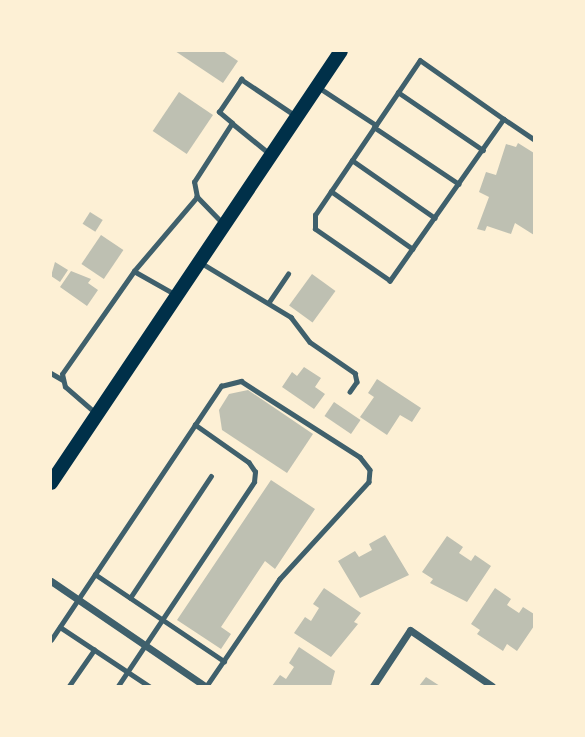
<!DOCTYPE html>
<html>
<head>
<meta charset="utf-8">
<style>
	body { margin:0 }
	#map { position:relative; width:585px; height:737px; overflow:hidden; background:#fdf0d5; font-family:"Asap Condensed",sans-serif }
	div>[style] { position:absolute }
	.building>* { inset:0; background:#bec0b2; transform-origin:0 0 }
	.service>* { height:4.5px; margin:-2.25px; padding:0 2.25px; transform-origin:2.25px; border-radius:2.25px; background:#3f606c }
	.minor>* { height:7px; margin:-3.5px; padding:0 3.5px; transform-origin:3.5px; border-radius:3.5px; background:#3f606c }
	.trunk>* { height:14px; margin:-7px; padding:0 7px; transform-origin:7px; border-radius:7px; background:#003049 }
	span { translate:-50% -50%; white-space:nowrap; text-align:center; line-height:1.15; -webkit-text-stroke:5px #fdf0d5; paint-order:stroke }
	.frame { position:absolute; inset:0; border:52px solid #fdf0d5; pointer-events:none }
</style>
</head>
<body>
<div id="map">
	<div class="building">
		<div style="clip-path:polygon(175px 51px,223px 51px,238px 61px,223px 83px)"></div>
		<div style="left:179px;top:92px;width:41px;height:47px;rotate:34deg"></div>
		<div style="clip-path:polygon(518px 143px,534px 153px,534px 235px,515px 223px,511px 234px,487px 226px,485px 231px,477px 229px,489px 197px,479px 192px,486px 172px,496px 175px,506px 144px,516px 147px)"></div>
		<div style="left:90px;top:212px;width:15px;height:14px;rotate:32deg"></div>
		<div style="left:101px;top:235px;width:27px;height:35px;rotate:34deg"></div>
		<div style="clip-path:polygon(55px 262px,68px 270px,60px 282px,51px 276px)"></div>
		<div style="clip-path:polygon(71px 271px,91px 279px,88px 283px,98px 290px,87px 306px,60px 287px)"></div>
		<div style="left:312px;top:274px;width:29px;height:39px;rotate:36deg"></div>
		<div style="clip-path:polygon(304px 367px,321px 378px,315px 387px,325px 394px,314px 409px,282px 387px,292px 372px,297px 376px)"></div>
		<div style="clip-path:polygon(377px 379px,421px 408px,412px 422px,400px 415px,387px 435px,360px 417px,374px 397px,368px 393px)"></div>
		<div style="clip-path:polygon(248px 390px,313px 434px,287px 473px,222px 430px,219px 410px,229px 394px)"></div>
		<div style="left:334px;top:402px;width:32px;height:17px;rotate:34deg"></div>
		<div style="clip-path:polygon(271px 480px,315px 509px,275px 569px,265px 561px,221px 627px,231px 634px,221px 649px,177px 620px)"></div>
		<div style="clip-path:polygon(385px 535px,409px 575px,360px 598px,338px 561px,355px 551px,359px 557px,372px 550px,369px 544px)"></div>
		<div style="clip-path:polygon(447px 536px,463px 547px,459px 553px,471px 561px,475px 555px,491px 566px,467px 602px,430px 583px,433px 579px,422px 572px)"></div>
		<div style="clip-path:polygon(324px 588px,361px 613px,354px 622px,358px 624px,331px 657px,294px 633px,305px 617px,311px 621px,319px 608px,313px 604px)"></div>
		<div style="clip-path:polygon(495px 588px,511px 599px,507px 605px,519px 613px,523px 607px,534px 614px,534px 626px,517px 651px,507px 644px,503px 651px,477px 634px,480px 630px,471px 624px)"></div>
		<div style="clip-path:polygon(299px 647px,335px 671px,331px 686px,272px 686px,280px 675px,286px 679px,294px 667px,289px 663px)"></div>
		<div style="clip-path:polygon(426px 677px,440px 686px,419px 686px)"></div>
	</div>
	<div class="service">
		<div style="left:318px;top:87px;width:69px;rotate:33.2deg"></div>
		<div style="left:376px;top:125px;width:78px;rotate:-55.9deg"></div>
		<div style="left:420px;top:60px;width:103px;rotate:35.1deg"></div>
		<div style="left:504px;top:119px;width:198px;rotate:125.1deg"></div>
		<div style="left:390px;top:281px;width:91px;rotate:-145.3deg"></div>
		<div style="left:315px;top:229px;width:14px;rotate:-90deg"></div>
		<div style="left:315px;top:215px;width:109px;rotate:-55.9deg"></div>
		<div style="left:398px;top:92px;width:103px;rotate:34.3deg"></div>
		<div style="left:504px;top:119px;width:36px;rotate:34deg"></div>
		<div style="left:232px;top:123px;width:17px;rotate:-140deg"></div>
		<div style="left:219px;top:112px;width:40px;rotate:-56deg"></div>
		<div style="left:241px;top:79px;width:63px;rotate:33.9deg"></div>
		<div style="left:374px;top:127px;width:102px;rotate:33.8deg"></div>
		<div style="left:352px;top:160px;width:101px;rotate:34.9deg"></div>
		<div style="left:331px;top:191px;width:100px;rotate:35.3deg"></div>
		<div style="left:221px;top:222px;width:35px;rotate:-134deg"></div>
		<div style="left:197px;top:197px;width:15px;rotate:-101deg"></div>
		<div style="left:194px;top:182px;width:70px;rotate:-57.2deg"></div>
		<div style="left:232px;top:123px;width:49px;rotate:39.2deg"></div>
		<div style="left:203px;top:264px;width:103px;rotate:31.1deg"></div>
		<div style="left:291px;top:317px;width:31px;rotate:53deg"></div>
		<div style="left:310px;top:342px;width:55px;rotate:34.6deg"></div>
		<div style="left:355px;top:373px;width:9px;rotate:77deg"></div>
		<div style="left:357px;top:382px;width:12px;rotate:125deg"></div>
		<div style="left:134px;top:271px;width:45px;rotate:29.4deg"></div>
		<div style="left:269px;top:302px;width:34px;rotate:-56deg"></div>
		<div style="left:51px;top:373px;width:14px;rotate:30deg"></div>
		<div style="left:94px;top:412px;width:38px;rotate:-139deg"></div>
		<div style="left:65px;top:387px;width:13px;rotate:-103deg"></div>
		<div style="left:62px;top:374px;width:126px;rotate:-55deg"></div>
		<div style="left:134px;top:271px;width:97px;rotate:-49.6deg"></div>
		<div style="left:95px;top:574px;width:156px;rotate:34deg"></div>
		<div style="left:130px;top:598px;width:146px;rotate:-56.4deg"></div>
		<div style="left:60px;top:627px;width:107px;rotate:33.5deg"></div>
		<div style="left:51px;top:640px;width:306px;rotate:-56.2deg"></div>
		<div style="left:221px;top:386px;width:21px;rotate:-14deg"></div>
		<div style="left:241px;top:381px;width:141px;rotate:32.6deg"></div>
		<div style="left:360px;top:457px;width:16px;rotate:52deg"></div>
		<div style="left:370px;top:470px;width:12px;rotate:95deg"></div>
		<div style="left:369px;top:482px;width:132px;rotate:132.5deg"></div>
		<div style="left:280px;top:579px;width:130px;rotate:124.3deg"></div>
		<div style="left:69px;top:686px;width:44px;rotate:-55.2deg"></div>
		<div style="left:118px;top:686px;width:245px;rotate:-56.3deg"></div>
		<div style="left:254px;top:482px;width:10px;rotate:-84deg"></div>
		<div style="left:255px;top:472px;width:11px;rotate:-124deg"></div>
		<div style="left:249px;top:463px;width:66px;rotate:-144.9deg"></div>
	</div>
	<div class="minor">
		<div style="left:51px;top:581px;width:186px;rotate:34.3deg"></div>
		<div style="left:373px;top:686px;width:67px;rotate:-56.5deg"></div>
		<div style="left:410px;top:630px;width:99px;rotate:34.3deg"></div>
	</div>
	<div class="trunk">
		<div style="left:51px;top:483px;width:520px;rotate:-56.13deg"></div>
	</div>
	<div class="frame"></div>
</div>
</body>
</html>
